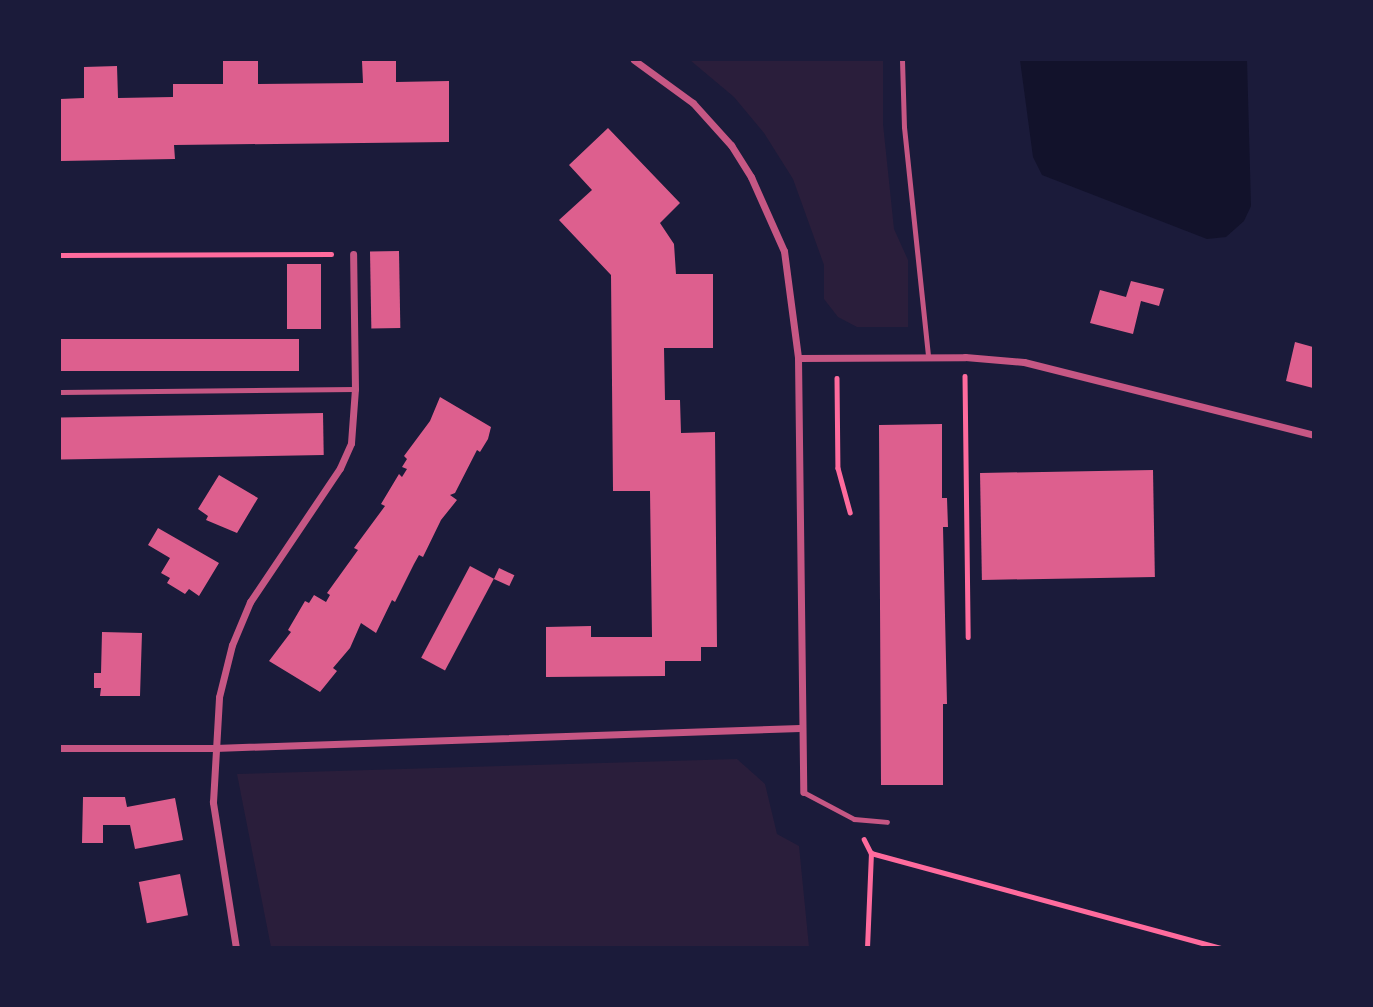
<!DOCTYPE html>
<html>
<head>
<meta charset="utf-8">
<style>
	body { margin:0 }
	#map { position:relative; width:1373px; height:1007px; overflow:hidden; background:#1b1b3a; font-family:"Source Serif 4",serif }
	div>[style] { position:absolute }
	.green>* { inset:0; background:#2a1e3b }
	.water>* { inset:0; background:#12122b }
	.building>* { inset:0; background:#dd5f8e; transform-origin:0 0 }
	.path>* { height:4.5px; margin:-2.25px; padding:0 2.25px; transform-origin:2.25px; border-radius:2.25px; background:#ff6b9d }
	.service>* { height:5px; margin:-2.5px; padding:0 2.5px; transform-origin:2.5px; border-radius:2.5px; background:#c65784 }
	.minor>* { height:7px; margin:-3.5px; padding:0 3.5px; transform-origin:3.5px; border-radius:3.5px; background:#c65784 }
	span { translate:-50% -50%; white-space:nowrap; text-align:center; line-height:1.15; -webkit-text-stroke:7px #1b1b3a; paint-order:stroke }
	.frame { position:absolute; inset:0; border:61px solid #1b1b3a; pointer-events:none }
</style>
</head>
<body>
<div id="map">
	<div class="green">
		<div style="clip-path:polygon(690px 60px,883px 60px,883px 124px,894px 229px,908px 260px,908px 327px,857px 327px,838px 317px,824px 299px,824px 265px,793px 179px,764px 133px,734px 97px)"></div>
		<div style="clip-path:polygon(737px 759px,765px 784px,777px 834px,799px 846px,809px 947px,271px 947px,237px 774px)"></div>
	</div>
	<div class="water">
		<div style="clip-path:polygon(1020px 60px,1247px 60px,1251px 206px,1244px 221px,1226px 237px,1207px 239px,1042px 175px,1033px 157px)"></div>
	</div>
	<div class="building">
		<div style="clip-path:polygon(223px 60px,258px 60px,258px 84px,363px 83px,362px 61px,396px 61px,396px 82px,449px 81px,449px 142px,174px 145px,175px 159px,60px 161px,60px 99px,84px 98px,84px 67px,117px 66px,118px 98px,173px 97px,173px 84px,223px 84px)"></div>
		<div style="clip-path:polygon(608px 128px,680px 203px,660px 223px,674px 244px,676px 274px,713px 274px,713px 348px,664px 348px,665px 400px,680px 400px,681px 433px,715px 432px,717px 647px,701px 647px,701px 661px,665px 661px,665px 676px,546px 677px,546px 627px,591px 626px,591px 637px,652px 637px,650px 491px,613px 491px,611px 275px,559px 220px,592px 190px,569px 165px)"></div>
		<div style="left:399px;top:251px;width:77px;height:29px;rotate:89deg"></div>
		<div style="left:287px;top:264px;width:34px;height:65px"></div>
		<div style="clip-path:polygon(1131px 281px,1164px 289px,1159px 306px,1141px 301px,1133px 334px,1090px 323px,1100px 290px,1126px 297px)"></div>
		<div style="left:299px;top:339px;width:32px;height:239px;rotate:90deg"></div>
		<div style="clip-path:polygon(1295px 342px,1313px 347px,1313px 388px,1286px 381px)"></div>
		<div style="clip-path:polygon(440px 397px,491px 427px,488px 439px,480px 452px,477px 450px,455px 493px,450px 495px,457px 500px,441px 520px,423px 557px,419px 555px,414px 564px,395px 602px,392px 600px,376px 633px,361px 623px,350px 648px,333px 668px,337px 671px,320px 692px,269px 661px,291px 632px,288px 630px,305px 601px,309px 603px,314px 595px,326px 602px,330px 595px,327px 593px,358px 550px,354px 548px,385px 506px,381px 504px,399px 474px,402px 477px,407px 469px,402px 467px,407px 459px,404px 456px,430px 421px)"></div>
		<div style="left:323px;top:413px;width:42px;height:263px;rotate:89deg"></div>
		<div style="clip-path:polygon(942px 424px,942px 498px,947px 498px,948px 527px,943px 527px,947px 704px,943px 704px,943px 785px,881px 785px,879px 425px)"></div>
		<div style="left:1153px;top:470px;width:107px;height:173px;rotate:89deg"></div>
		<div style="clip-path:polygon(219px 475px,258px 498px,237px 533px,206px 520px,208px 516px,198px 509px)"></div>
		<div style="clip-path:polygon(158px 528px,219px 563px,199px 596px,189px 589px,185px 594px,167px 583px,170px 578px,161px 573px,170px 558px,148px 545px)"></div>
		<div style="left:470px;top:566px;width:27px;height:104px;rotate:28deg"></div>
		<div style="left:499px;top:568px;width:17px;height:12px;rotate:25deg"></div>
		<div style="clip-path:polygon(102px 632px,142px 633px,140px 696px,100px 696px,101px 688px,94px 688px,94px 673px,101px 673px)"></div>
		<div style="clip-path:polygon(83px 797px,125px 797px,127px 807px,175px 798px,183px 840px,135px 849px,130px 825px,103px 825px,103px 843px,82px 843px)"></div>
		<div style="left:180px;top:874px;width:42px;height:42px;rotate:79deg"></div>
	</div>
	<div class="path">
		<div style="left:60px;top:255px;width:271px;rotate:-0.2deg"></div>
		<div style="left:965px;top:376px;width:261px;rotate:89.3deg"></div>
		<div style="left:837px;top:378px;width:90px;rotate:89.4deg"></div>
		<div style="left:838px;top:468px;width:46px;rotate:74.7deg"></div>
		<div style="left:864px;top:839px;width:16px;rotate:63deg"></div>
		<div style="left:871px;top:853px;width:362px;rotate:15.2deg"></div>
		<div style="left:867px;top:948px;width:95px;rotate:-87.6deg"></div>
	</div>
	<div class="service">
		<div style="left:902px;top:60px;width:67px;rotate:88.3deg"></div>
		<div style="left:904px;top:127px;width:231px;rotate:84deg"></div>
		<div style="left:60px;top:392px;width:295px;rotate:-0.6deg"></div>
		<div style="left:803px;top:792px;width:58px;rotate:27.9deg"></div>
		<div style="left:854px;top:819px;width:33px;rotate:5deg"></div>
	</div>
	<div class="minor">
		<div style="left:634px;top:60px;width:73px;rotate:36.1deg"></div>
		<div style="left:693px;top:103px;width:57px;rotate:47.9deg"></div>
		<div style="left:731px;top:145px;width:38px;rotate:58deg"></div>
		<div style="left:751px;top:177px;width:81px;rotate:66deg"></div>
		<div style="left:784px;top:251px;width:108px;rotate:82.5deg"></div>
		<div style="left:798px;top:358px;width:434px;rotate:89.3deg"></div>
		<div style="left:798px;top:358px;width:167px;rotate:-0.3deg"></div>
		<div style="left:965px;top:357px;width:59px;rotate:4.8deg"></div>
		<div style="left:1024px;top:362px;width:299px;rotate:14.1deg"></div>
		<div style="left:60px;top:748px;width:155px"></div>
		<div style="left:215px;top:748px;width:585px;rotate:-1.96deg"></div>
		<div style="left:236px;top:948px;width:148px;rotate:-99deg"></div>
		<div style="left:213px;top:802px;width:105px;rotate:-86.7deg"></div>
		<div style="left:219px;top:697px;width:54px;rotate:-76deg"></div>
		<div style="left:232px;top:645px;width:47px;rotate:-67.3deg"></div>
		<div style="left:250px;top:602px;width:161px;rotate:-56.1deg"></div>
		<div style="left:340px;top:468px;width:27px;rotate:-66deg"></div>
		<div style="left:351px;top:443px;width:54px;rotate:-85.8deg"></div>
		<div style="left:355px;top:389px;width:135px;rotate:-90.8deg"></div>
	</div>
	<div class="frame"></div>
</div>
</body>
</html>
